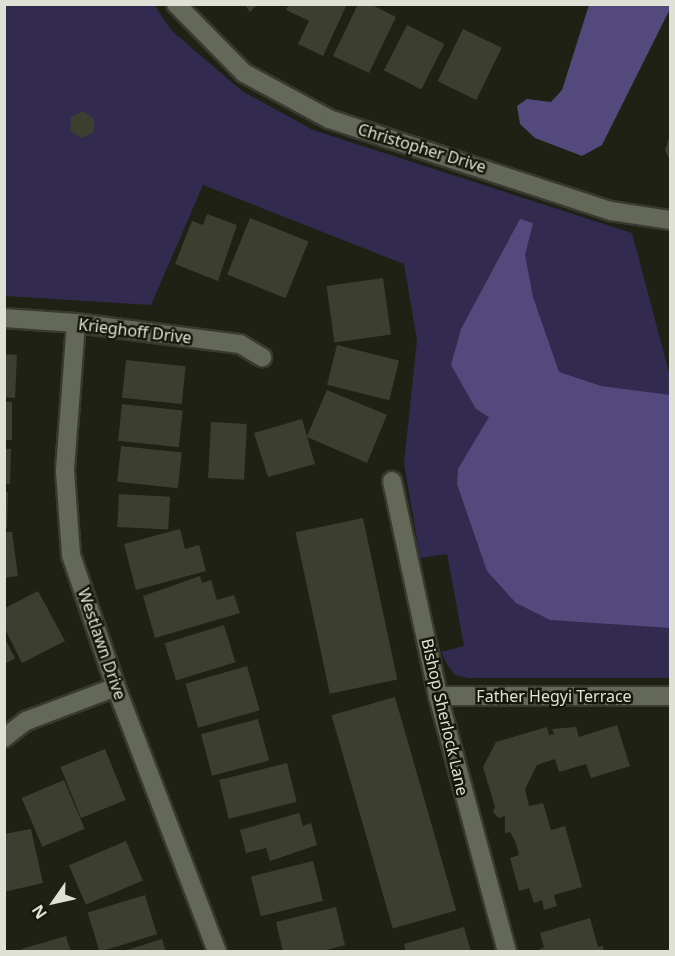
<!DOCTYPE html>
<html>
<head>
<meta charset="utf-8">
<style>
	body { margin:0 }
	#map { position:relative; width:675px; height:956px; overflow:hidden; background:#1e2113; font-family:"Noto Sans",sans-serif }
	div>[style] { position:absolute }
	.green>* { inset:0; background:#322a4f }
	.water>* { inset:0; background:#54497d }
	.building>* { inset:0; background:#3c3f30; transform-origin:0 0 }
	.roads { filter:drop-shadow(2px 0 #383a31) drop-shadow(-2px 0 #383a31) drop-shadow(0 2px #383a31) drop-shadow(0 -2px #383a31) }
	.street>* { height:18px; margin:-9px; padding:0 9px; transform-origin:9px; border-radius:9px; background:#646858 }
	span { translate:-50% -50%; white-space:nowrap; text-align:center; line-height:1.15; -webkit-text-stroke:5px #15180a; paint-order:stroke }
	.street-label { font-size:16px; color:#dfe1d7 }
	.frame { position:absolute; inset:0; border:6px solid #dfe1d7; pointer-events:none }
	.north { position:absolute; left:24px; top:872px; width:60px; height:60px; -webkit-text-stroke:4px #15180a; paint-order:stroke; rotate:236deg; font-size:16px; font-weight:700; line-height:24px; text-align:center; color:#dfe1d7 }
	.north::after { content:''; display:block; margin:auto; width:21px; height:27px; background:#dfe1d7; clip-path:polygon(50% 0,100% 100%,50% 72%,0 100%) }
</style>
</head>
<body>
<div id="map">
	<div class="green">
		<div style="clip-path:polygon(4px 5px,154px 5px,172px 31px,242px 91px,313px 130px,632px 233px,670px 376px,670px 678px,468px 678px,455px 675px,448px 666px,441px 652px,464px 646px,447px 554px,420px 558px,404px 463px,417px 340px,404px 264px,203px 185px,151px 305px,5px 296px)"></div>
	</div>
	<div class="water">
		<div style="clip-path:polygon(589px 5px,670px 5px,670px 9px,602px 145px,582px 156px,535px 138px,520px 124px,517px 106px,527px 99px,551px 102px,562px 90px)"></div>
		<div style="clip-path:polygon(520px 219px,533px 223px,525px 255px,533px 297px,559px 372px,601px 386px,670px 395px,670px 628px,550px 620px,516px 603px,487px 571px,457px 484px,458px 469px,489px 417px,476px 409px,451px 365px,461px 329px)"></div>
	</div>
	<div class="building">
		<div style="clip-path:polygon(244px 4px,258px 4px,250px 12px)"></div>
		<div style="clip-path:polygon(289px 4px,347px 4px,323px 56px,298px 44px,309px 21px,286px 10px)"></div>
		<div style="clip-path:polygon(358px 4px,370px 4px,396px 17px,369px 73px,333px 56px)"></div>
		<div style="left:407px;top:25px;width:42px;height:51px;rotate:27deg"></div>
		<div style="left:463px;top:29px;width:43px;height:58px;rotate:26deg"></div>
		<div style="clip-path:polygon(83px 111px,94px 119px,94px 132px,82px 138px,70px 131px,71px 117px)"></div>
		<div style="clip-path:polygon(670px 136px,670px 161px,665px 150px)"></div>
		<div style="clip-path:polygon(207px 214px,237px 225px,218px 281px,175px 264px,192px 221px,203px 225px)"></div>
		<div style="left:250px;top:218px;width:63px;height:61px;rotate:22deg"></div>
		<div style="left:383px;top:278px;width:57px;height:57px;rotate:82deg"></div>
		<div style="left:337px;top:345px;width:64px;height:41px;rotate:14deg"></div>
		<div style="clip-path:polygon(4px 354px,17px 355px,15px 398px,4px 397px)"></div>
		<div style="left:126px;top:360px;width:60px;height:38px;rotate:6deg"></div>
		<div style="clip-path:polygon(327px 390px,387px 415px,367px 463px,307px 437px,315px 464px,268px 477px,254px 433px,302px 419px,307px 436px)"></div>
		<div style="left:4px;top:402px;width:8px;height:38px"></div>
		<div style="left:122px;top:404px;width:61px;height:37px;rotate:6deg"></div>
		<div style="left:211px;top:422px;width:36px;height:56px;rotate:3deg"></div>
		<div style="left:121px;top:446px;width:61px;height:36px;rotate:6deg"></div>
		<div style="clip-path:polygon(4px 449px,11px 449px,10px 484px,4px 484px)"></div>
		<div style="clip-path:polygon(4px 492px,8px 492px,7px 528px,4px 528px)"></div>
		<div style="left:119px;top:494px;width:51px;height:33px;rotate:3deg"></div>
		<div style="left:363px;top:518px;width:165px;height:69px;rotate:78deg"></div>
		<div style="clip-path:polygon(180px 529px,185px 549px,199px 545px,206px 571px,136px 590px,124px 544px)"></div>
		<div style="clip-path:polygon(4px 532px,12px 532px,18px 576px,4px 578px)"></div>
		<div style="clip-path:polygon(200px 576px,202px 583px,211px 580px,217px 600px,234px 595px,240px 613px,155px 638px,143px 596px)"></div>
		<div style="clip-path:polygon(38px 591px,65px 641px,22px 663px,5px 629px,5px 608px)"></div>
		<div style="left:224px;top:625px;width:39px;height:62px;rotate:73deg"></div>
		<div style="clip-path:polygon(5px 639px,15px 658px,5px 664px)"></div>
		<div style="left:247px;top:666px;width:46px;height:64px;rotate:74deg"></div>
		<div style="left:395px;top:697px;width:222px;height:66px;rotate:74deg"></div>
		<div style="left:258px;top:719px;width:43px;height:59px;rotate:75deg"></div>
		<div style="clip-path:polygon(617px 725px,630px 766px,591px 778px,586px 764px,559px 772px,555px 759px,537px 765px,525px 789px,529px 806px,543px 803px,551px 830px,565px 826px,582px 887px,554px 895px,557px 906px,544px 910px,542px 900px,534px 903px,529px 888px,519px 891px,510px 858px,519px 855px,516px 843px,510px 832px,505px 833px,505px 816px,499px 818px,493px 812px,495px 807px,483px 767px,496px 742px,547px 727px,549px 735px,554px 734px,552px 729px,576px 727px,579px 737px)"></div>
		<div style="left:105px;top:749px;width:55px;height:48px;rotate:68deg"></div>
		<div style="left:287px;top:763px;width:40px;height:70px;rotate:76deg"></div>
		<div style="left:64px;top:780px;width:53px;height:46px;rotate:67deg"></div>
		<div style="clip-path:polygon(299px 813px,303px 826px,311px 823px,317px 845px,270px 861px,266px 848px,246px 853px,240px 830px)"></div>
		<div style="clip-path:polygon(31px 829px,43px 883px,4px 892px,4px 834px)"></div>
		<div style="left:126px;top:841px;width:43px;height:62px;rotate:67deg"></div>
		<div style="left:313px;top:861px;width:41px;height:64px;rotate:76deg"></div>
		<div style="left:145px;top:895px;width:41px;height:60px;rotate:73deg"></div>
		<div style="clip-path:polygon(336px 907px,345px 945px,319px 952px,283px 952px,276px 922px)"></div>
		<div style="clip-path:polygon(590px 918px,598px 947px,603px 946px,604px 952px,535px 952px,544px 947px,540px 933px)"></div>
		<div style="clip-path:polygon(464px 927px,471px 952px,406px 952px,404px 944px)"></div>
		<div style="clip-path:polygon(66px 936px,71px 952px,23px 952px,22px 949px)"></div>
		<div style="clip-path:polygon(162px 939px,166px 952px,124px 952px,124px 951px)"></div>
	</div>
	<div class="roads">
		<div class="street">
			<div style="left:176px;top:4px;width:97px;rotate:45.4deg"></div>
			<div style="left:244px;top:73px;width:97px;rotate:28.4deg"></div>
			<div style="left:329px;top:119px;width:297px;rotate:18.1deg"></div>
			<div style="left:611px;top:211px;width:60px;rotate:8.7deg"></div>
			<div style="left:4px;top:318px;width:72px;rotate:4deg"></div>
			<div style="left:76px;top:323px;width:165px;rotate:7.3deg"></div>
			<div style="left:240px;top:344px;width:26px;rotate:31deg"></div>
			<div style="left:76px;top:323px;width:148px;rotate:94.3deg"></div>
			<div style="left:65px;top:471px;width:84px;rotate:85.9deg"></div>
			<div style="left:71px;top:555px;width:139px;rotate:71.2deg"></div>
			<div style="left:116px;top:687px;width:284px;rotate:69.1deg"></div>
			<div style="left:392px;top:481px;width:220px;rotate:77.9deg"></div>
			<div style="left:438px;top:696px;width:265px;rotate:74.9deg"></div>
			<div style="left:438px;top:696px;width:232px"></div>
			<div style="left:4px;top:738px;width:28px;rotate:-38deg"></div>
			<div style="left:26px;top:721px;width:96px;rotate:-20.7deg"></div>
		</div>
	</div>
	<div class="street-label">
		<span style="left:422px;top:148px;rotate:17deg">Christopher Drive</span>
		<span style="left:135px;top:331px;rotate:7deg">Krieghoff Drive</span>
		<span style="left:102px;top:644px;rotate:71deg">Westlawn Drive</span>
		<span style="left:554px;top:696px">Father Hegyi Terrace</span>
		<span style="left:445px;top:717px;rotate:77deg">Bishop Sherlock Lane</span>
	</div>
	<div class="frame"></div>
	<div class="north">N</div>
</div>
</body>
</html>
